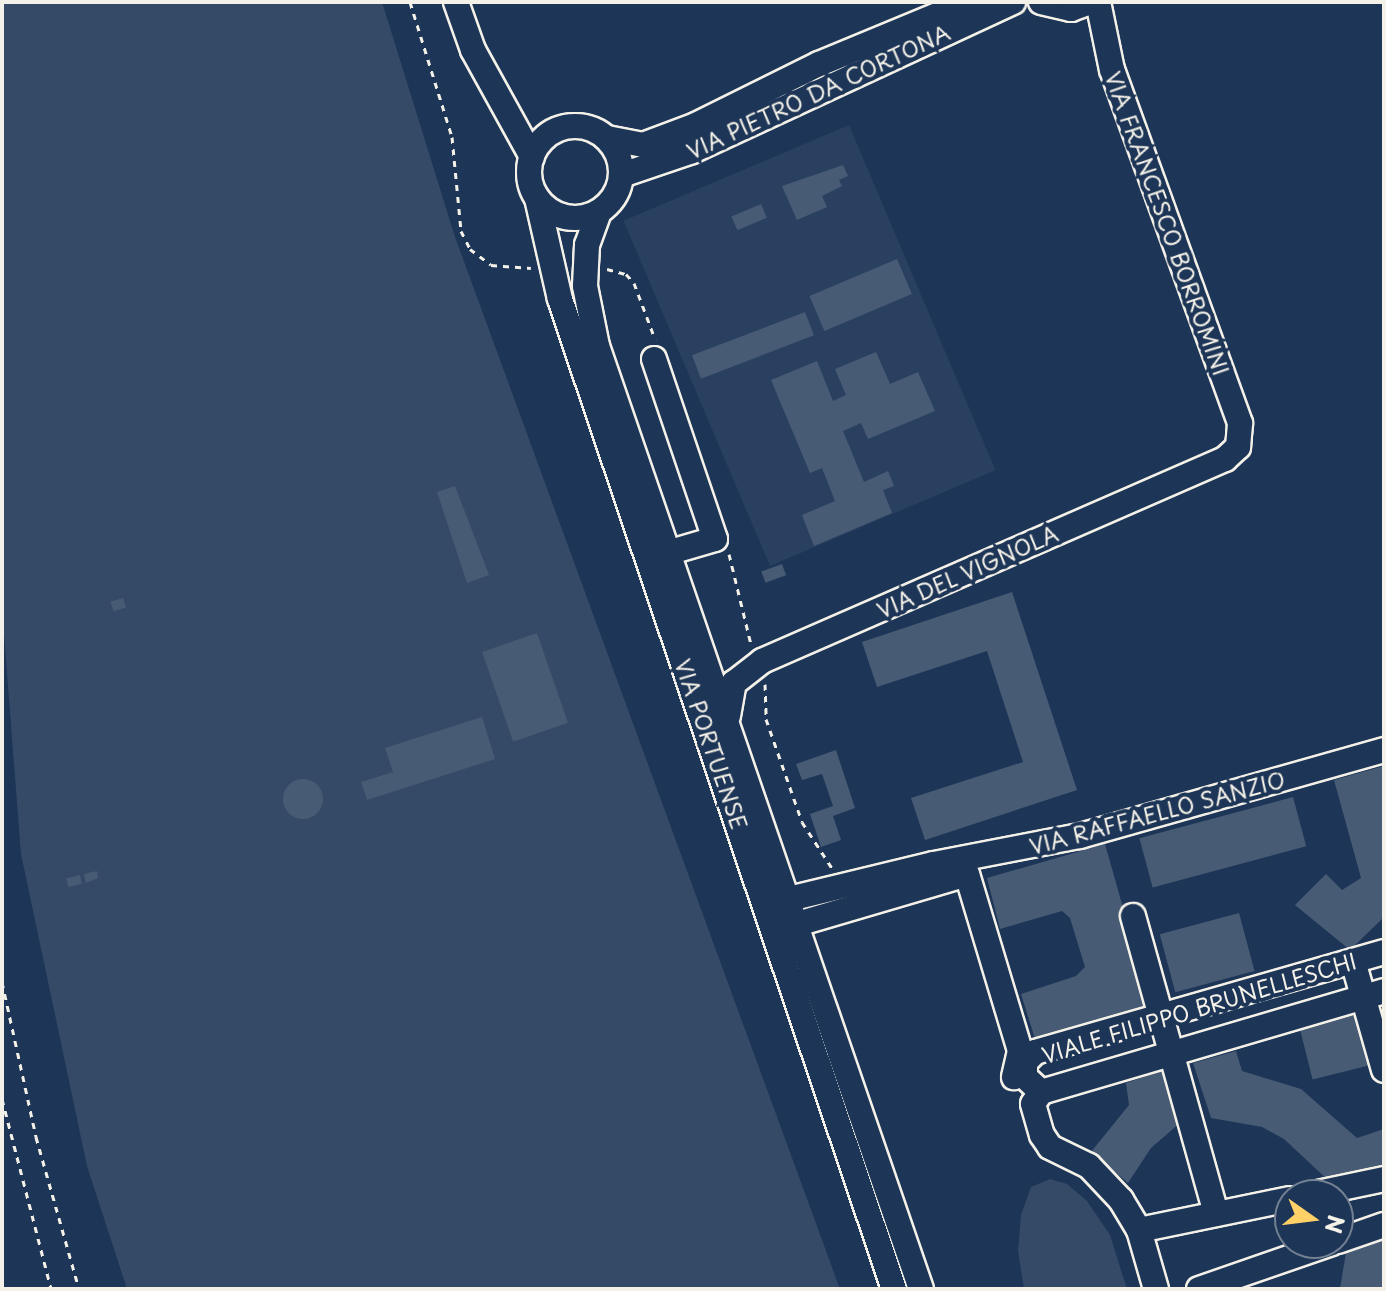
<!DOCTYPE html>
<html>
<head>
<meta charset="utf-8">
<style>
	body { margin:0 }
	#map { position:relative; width:1386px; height:1291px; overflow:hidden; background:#1d3557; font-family:"Playpen Sans",sans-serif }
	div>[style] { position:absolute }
	.built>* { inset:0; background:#2a4060; transform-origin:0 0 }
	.green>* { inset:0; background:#354a67 }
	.building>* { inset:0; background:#485b74; transform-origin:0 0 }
	.round { border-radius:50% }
	.path>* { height:3px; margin-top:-1.5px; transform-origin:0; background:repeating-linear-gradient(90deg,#f4f1e8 0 6px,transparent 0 12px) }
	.roads { filter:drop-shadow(2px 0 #f4f1e8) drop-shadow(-2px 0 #f4f1e8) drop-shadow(0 2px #f4f1e8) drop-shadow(0 -2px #f4f1e8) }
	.minor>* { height:24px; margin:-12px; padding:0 12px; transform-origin:12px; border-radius:12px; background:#1d3557 }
	.minor>.ring { margin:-12px; padding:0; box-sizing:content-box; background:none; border:24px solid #1d3557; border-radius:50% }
	span { translate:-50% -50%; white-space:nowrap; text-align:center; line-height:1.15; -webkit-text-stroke:8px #1d3557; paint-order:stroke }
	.street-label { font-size:22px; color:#f4f1e8 }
	.frame { position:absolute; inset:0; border:4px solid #f4f1e8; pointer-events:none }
	.north { position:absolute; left:1274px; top:1179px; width:80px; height:80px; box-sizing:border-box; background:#1d3557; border:2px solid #738091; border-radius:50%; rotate:104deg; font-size:22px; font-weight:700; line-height:32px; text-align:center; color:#f4f1e8 }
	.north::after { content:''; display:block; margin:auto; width:28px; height:36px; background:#ffd166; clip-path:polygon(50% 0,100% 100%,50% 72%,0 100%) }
</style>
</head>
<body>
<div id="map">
	<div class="built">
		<div style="left:849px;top:125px;width:375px;height:245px;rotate:67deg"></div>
	</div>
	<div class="green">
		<div style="clip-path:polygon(2px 2px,382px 2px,455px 237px,840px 1289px,127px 1289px,87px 1166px,21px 854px,2px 609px)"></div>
		<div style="clip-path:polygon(1050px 1179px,1067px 1184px,1087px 1201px,1110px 1235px,1127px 1289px,1024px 1289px,1018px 1251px,1021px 1215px,1031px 1187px)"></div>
	</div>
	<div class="building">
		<div style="clip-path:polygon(843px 165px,848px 176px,839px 180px,842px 186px,822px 196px,827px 207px,797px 220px,782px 186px)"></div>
		<div style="left:761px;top:204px;width:15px;height:32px;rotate:67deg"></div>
		<div style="left:897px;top:259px;width:38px;height:95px;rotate:67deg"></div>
		<div style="left:805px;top:312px;width:25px;height:121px;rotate:69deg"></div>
		<div style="clip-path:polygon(876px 352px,890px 384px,918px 372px,935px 411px,868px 439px,861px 423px,843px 431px,864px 482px,888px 471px,894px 486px,883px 490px,892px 513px,814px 546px,802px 515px,835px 501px,822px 468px,810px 473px,771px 380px,817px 361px,833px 401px,846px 395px,835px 369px)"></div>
		<div style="clip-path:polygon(455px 486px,489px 575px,467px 583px,437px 492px)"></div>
		<div style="left:782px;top:564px;width:12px;height:22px;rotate:70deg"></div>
		<div style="clip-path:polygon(1012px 592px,1077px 790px,925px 840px,911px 798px,1023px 762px,987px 651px,877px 687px,862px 642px)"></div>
		<div style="left:123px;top:598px;width:10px;height:13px;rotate:73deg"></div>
		<div style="left:537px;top:633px;width:95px;height:58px;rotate:71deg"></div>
		<div style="clip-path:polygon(482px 717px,495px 759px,367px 800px,361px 782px,393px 772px,385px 748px)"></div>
		<div style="clip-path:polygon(836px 750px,855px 808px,833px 816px,841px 840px,821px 847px,810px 814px,833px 806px,822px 774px,802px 780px,796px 764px)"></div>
		<div style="clip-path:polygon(1384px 766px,1384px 917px,1350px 950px,1295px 905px,1326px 874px,1342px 890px,1361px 878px,1334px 780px)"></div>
		<div class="round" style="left:283px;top:779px;width:40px;height:40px"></div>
		<div style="left:1293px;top:797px;width:51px;height:159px;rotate:75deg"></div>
		<div style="clip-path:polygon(1105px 844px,1152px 1010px,1036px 1042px,1021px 994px,1076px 976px,1085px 967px,1070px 918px,1062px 911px,1000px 929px,987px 878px)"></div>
		<div style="clip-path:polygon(97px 871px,98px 878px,86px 883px,84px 874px)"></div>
		<div style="left:80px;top:875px;width:9px;height:14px;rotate:77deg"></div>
		<div style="left:1239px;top:913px;width:60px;height:82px;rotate:75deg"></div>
		<div style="left:1356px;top:1014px;width:53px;height:58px;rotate:76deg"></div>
		<div style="clip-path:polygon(1236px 1051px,1242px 1071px,1301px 1089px,1357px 1138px,1384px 1129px,1384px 1176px,1329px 1181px,1284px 1139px,1262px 1127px,1211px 1118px,1193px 1063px)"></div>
		<div style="clip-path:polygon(1167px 1069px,1181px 1122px,1151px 1148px,1128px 1183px,1091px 1152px,1129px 1105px,1126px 1083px)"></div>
		<div style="clip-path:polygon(1384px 1227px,1384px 1289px,1340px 1289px,1348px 1240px)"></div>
	</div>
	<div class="path">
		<div style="left:410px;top:2px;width:141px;rotate:72.7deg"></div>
		<div style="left:452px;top:137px;width:94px;rotate:84.5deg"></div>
		<div style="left:461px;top:231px;width:20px;rotate:63deg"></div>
		<div style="left:470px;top:249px;width:26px;rotate:37deg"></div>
		<div style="left:491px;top:265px;width:40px;rotate:4.3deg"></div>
		<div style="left:607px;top:269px;width:20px;rotate:15deg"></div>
		<div style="left:626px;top:274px;width:12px;rotate:48deg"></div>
		<div style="left:634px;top:283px;width:60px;rotate:69.4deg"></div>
		<div style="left:729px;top:554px;width:93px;rotate:76.3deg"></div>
		<div style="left:765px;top:684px;width:35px;rotate:88deg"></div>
		<div style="left:766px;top:719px;width:109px;rotate:70.7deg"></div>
		<div style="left:802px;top:822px;width:55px;rotate:56.9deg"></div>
		<div style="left:2px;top:982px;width:159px;rotate:77.6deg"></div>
		<div style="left:36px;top:1137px;width:158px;rotate:74.2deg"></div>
		<div style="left:2px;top:1099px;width:196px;rotate:75.5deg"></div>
	</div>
	<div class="roads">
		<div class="minor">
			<div style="left:456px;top:2px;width:51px;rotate:70.5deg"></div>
			<div style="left:473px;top:50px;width:122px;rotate:61.1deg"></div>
			<div style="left:1041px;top:2px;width:31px;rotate:13deg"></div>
			<div style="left:1071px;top:9px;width:20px;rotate:-20deg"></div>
			<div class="ring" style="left:529px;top:126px;width:68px;height:68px"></div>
			<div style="left:607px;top:138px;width:37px;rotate:11deg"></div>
			<div style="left:643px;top:145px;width:57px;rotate:-20.7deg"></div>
			<div style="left:696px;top:125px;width:137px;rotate:-26.4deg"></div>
			<div style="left:819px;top:64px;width:162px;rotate:-22.5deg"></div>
			<div style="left:622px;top:175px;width:74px;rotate:-18.9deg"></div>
			<div style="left:692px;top:151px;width:354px;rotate:-24.9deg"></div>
			<div style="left:537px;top:198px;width:104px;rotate:77.2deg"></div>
			<div style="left:560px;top:299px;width:1045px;rotate:71.36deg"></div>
			<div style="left:599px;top:212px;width:35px;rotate:110deg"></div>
			<div style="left:587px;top:245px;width:41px;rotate:92.8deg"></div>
			<div style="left:585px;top:286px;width:61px;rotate:78.7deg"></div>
			<div style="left:597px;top:346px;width:997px;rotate:71.04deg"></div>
			<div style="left:654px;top:359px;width:190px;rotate:71.3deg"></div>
			<div style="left:715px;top:539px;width:50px;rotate:163.7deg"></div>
			<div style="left:728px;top:716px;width:34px;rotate:-80deg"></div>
			<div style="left:734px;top:683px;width:36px;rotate:-38deg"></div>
			<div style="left:762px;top:661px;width:505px;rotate:-23.57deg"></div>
			<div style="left:1225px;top:459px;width:18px;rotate:-43deg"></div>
			<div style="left:1238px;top:447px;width:24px;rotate:-85deg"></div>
			<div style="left:1240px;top:423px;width:375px;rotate:-109.9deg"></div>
			<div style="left:1112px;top:70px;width:69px;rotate:-101.6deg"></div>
			<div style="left:789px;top:899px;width:149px;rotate:-13.6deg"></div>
			<div style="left:934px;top:864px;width:149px;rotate:-10.9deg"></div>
			<div style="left:1080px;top:836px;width:316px;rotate:-15.8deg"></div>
			<div style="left:1133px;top:916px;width:309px;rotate:74.4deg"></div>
			<div style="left:797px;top:924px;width:177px;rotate:-16.4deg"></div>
			<div style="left:967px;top:874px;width:185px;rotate:73.3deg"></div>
			<div style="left:1020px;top:1051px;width:27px;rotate:103deg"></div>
			<div style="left:1384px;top:952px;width:363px;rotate:164deg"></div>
			<div style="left:1035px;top:1052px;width:14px;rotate:135deg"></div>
			<div style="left:1025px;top:1062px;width:15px;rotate:90deg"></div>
			<div style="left:1025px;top:1077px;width:22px;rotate:43deg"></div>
			<div style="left:1041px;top:1092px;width:358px;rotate:-16.4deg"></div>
			<div style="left:1353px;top:961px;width:113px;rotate:74.1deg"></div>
			<div style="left:1041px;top:1092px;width:14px;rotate:124deg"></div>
			<div style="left:1033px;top:1104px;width:32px;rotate:74deg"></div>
			<div style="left:1042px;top:1135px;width:14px;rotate:56deg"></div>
			<div style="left:1050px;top:1147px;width:43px;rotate:26deg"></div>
			<div style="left:1089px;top:1166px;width:47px;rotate:46.7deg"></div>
			<div style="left:1121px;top:1200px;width:35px;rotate:59deg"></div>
			<div style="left:1139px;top:1230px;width:61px;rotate:73.9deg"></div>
			<div style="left:1308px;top:1195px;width:78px;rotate:-11.9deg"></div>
			<div style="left:1139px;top:1230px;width:154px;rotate:-11.6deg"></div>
			<div style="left:1338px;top:1241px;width:49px;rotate:-19.2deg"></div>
			<div style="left:1199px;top:1289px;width:141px;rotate:-19.1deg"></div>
		</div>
	</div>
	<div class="street-label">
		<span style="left:818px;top:91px;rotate:-25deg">VIA PIETRO DA CORTONA</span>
		<span style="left:1168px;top:223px;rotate:70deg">VIA FRANCESCO BORROMINI</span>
		<span style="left:967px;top:571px;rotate:-24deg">VIA DEL VIGNOLA</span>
		<span style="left:712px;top:744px;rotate:71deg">VIA PORTUENSE</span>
		<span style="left:1157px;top:812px;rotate:-15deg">VIA RAFFAELLO SANZIO</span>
		<span style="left:1199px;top:1007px;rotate:-17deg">VIALE FILIPPO BRUNELLESCHI</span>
	</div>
	<div class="frame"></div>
	<div class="north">N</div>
</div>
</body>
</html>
